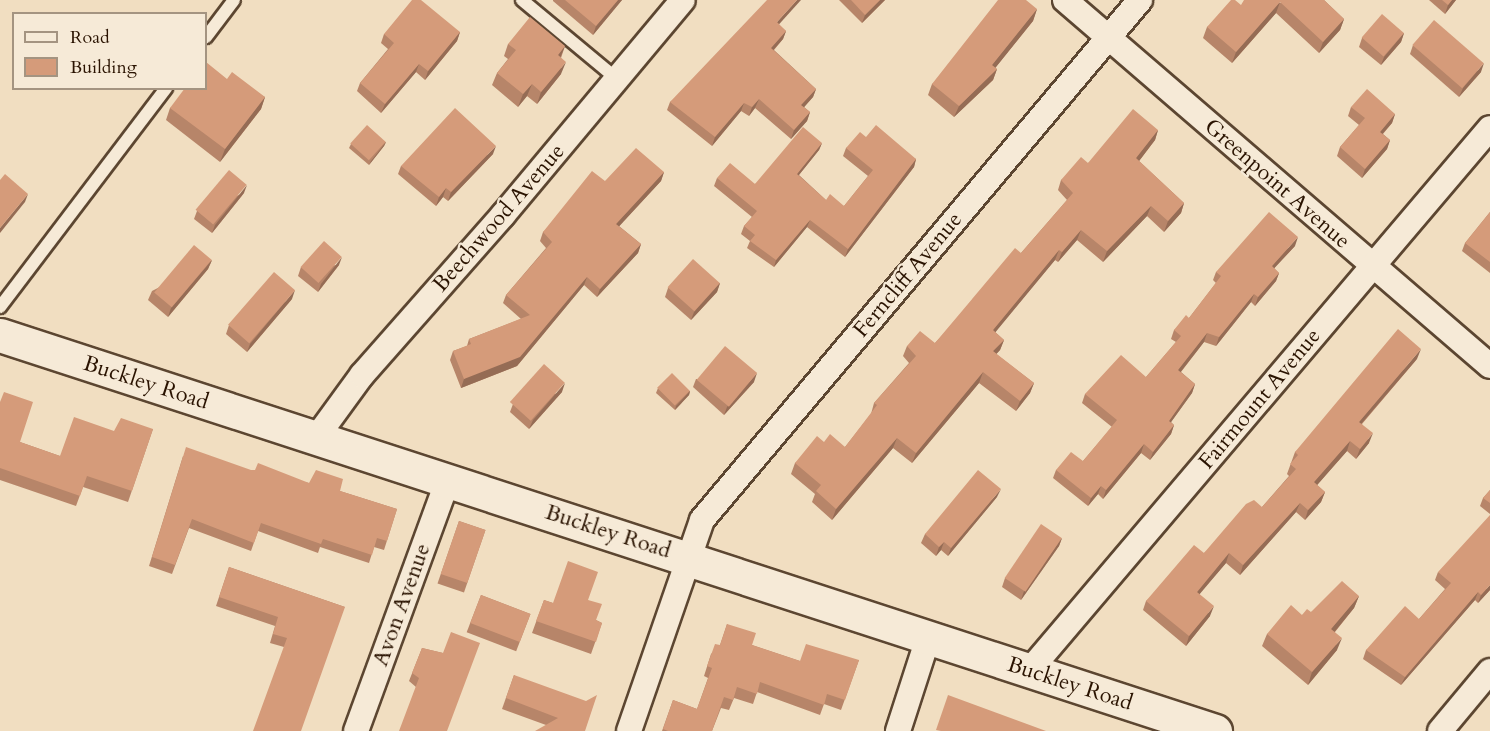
<!DOCTYPE html>
<html>
<head>
<meta charset="utf-8">
<style>
	body { margin:0 }
	#map { position:relative; width:1490px; height:731px; overflow:hidden; background:#f1dec1; font-family:Cardo,serif }
	div>[style] { position:absolute }
	.roads { filter:drop-shadow(2px 0 #5c4631) drop-shadow(-2px 0 #5c4631) drop-shadow(0 2px #5c4631) drop-shadow(0 -2px #5c4631) }
	.lane>* { height:12px; margin:-6px; padding:0 6px; transform-origin:6px; border-radius:6px; background:#f6ead7 }
	.street>* { height:24px; margin:-12px; padding:0 12px; transform-origin:12px; border-radius:12px; background:#f6ead7 }
	.secondary>* { height:33px; margin:-16.5px; padding:0 16.5px; transform-origin:16.5px; border-radius:16.5px; background:#f6ead7 }
	.wall>* { inset:0; background:#b78569; transform-origin:0 0 }
	.shaded-wall>* { inset:0; background:#956c55 }
	.building>* { inset:0; background:#d59b7a; transform-origin:0 0 }
	span { translate:-50% -50%; white-space:nowrap; text-align:center; line-height:1.15; -webkit-text-stroke:4.5px #f6ead7; paint-order:stroke }
	.street-label { font-size:22px; color:#2a1301 }
	.legend { position:absolute; left:12px; top:12px; width:195px; height:78px; box-sizing:border-box; background:#f6ead7; border:2px solid #a49481; margin:0; padding:8px 10px; list-style:none; font-size:18px; color:#2a1301 }
	.legend li { display:flex; align-items:center; gap:12px; height:30px }
	.legend b { width:30px; border:2px solid #a49481 }
</style>
</head>
<body>
<div id="map">
	<div class="roads">
		<div class="lane">
			<div style="left:522px;top:0;width:124px;rotate:39.7deg"></div>
			<div style="left:206px;top:37px;width:46px;rotate:-52.9deg"></div>
			<div style="left:0;top:307px;width:275px;rotate:-52.8deg"></div>
		</div>
		<div class="street">
			<div style="left:1065px;top:0;width:561px;rotate:40.73deg"></div>
			<div style="left:316px;top:438px;width:78px;rotate:-53.9deg"></div>
			<div style="left:362px;top:375px;width:213px;rotate:-48.6deg"></div>
			<div style="left:503px;top:215px;width:280px;rotate:-50.1deg"></div>
			<div style="left:1029px;top:671px;width:712px;rotate:-49.67deg"></div>
			<div style="left:356px;top:731px;width:268px;rotate:-69.9deg"></div>
			<div style="left:629px;top:731px;width:223px;rotate:-70.9deg"></div>
			<div style="left:702px;top:520px;width:680px;rotate:-49.89deg"></div>
			<div style="left:898px;top:731px;width:98px;rotate:-72.1deg"></div>
			<div style="left:1440px;top:731px;width:78px;rotate:-50.2deg"></div>
		</div>
		<div class="secondary">
			<div style="left:0;top:335px;width:1278px;rotate:18.05deg"></div>
		</div>
	</div>
	<div class="wall">
		<div style="clip-path:polygon(553px 0,622px 0,593px 35px,553px 1px)"></div>
		<div style="clip-path:polygon(839px 0,885px 0,862px 23px)"></div>
		<div style="clip-path:polygon(1324px 0,1344px 19px,1340px 30px,1319px 53px,1276px 13px,1232px 63px,1203px 38px,1207px 27px,1241px 5px)"></div>
		<div style="clip-path:polygon(1429px 0,1456px 0,1445px 14px)"></div>
		<div style="clip-path:polygon(1037px 9px,1033px 21px,995px 68px,997px 69px,993px 80px,954px 117px,928px 95px,932px 84px)"></div>
		<div style="clip-path:polygon(779px 25px,786px 31px,783px 39px,774px 50px,816px 89px,813px 97px,804px 107px,810px 112px,807px 121px,791px 139px,755px 108px,749px 116px,741px 111px,712px 146px,667px 110px,670px 102px)"></div>
		<div style="clip-path:polygon(460px 32px,457px 41px,425px 80px,416px 72px,381px 113px,357px 91px,360px 83px,388px 49px,381px 43px,384px 34px)"></div>
		<div style="clip-path:polygon(1404px 33px,1401px 42px,1381px 65px,1359px 47px,1362px 38px)"></div>
		<div style="clip-path:polygon(508px 44px,565px 46px,561px 58px,561px 74px,537px 104px,527px 96px,518px 107px,492px 85px,497px 73px,508px 59px,504px 56px)"></div>
		<div style="clip-path:polygon(1413px 45px,1481px 72px,1459px 97px,1410px 54px)"></div>
		<div style="clip-path:polygon(227px 79px,265px 97px,261px 109px,220px 162px,166px 120px,170px 108px)"></div>
		<div style="clip-path:polygon(1351px 107px,1395px 114px,1392px 123px,1383px 134px,1390px 140px,1387px 149px,1362px 178px,1337px 156px,1340px 147px,1359px 125px,1348px 116px)"></div>
		<div style="clip-path:polygon(1158px 130px,1155px 140px,1139px 161px,1184px 203px,1181px 213px,1164px 232px,1147px 216px,1103px 262px,1077px 240px,1058px 262px,1055px 260px,995px 332px,1004px 340px,1000px 350px,996px 354px,1034px 383px,1030px 393px,1016px 411px,979px 383px,912px 463px,893px 448px,832px 520px,812px 502px,815px 494px,791px 474px,795px 463px,824px 442px,845px 447px,871px 414px,874px 403px,909px 363px,903px 356px,907px 346px,935px 343px,1021px 253px,1067px 200px,1058px 190px,1061px 180px,1088px 163px)"></div>
		<div style="clip-path:polygon(866px 137px,916px 159px,914px 167px,845px 257px,807px 227px,774px 267px,747px 248px,750px 241px,741px 234px,744px 226px,752px 217px,714px 186px,717px 178px,755px 184px,822px 143px,819px 150px,799px 175px,826px 200px,844px 206px,868px 176px,843px 156px,846px 148px)"></div>
		<div style="clip-path:polygon(386px 142px,384px 146px,369px 165px,349px 148px,351px 144px)"></div>
		<div style="clip-path:polygon(493px 154px,448px 201px,443px 197px,436px 206px,398px 174px,401px 166px)"></div>
		<div style="clip-path:polygon(664px 172px,661px 181px,619px 226px,641px 244px,638px 253px,597px 297px,584px 285px,517px 366px,461px 388px,450px 360px,453px 351px,467px 346px,469px 339px,521px 319px,503px 303px,506px 295px,546px 248px,540px 241px,543px 232px,605px 181px)"></div>
		<div style="clip-path:polygon(244px 193px,212px 233px,194px 219px,197px 211px)"></div>
		<div style="clip-path:polygon(1490px 212px,1490px 273px,1462px 251px,1465px 243px)"></div>
		<div style="clip-path:polygon(1295px 246px,1274px 268px,1279px 273px,1276px 281px,1255px 306px,1251px 302px,1216px 346px,1204px 342px,1181px 372px,1195px 384px,1192px 393px,1171px 422px,1174px 425px,1171px 434px,1150px 460px,1141px 453px,1103px 499px,1098px 494px,1088px 506px,1053px 478px,1056px 470px,1083px 461px,1112px 427px,1082px 403px,1085px 394px,1146px 377px,1176px 342px,1171px 339px,1174px 330px,1189px 318px,1216px 283px,1213px 280px,1216px 272px)"></div>
		<div style="clip-path:polygon(212px 260px,208px 269px,168px 317px,148px 300px,152px 291px)"></div>
		<div style="clip-path:polygon(339px 265px,318px 292px,298px 276px,301px 267px)"></div>
		<div style="clip-path:polygon(720px 283px,717px 292px,691px 320px,665px 297px,668px 288px)"></div>
		<div style="clip-path:polygon(292px 299px,247px 352px,226px 334px,229px 325px)"></div>
		<div style="clip-path:polygon(1417px 359px,1362px 424px,1369px 443px,1356px 459px,1347px 451px,1317px 485px,1325px 492px,1321px 502px,1305px 520px,1296px 512px,1240px 575px,1226px 563px,1199px 594px,1210px 616px,1186px 646px,1143px 610px,1146px 601px,1204px 553px,1262px 507px,1289px 476px,1287px 474px,1295px 452px)"></div>
		<div style="clip-path:polygon(696px 379px,754px 382px,724px 415px,693px 387px)"></div>
		<div style="clip-path:polygon(658px 388px,690px 391px,689px 395px,675px 410px,656px 393px)"></div>
		<div style="clip-path:polygon(562px 392px,529px 429px,510px 412px,513px 404px)"></div>
		<div style="clip-path:polygon(0 403px,20px 442px,60px 456px,114px 431px,153px 429px,128px 502px,83px 487px,76px 506px,0 480px)"></div>
		<div style="clip-path:polygon(183px 456px,309px 483px,340px 491px,397px 509px,384px 550px,374px 547px,369px 563px,320px 547px,318px 553px,258px 531px,251px 551px,189px 528px,172px 574px,149px 566px)"></div>
		<div style="clip-path:polygon(1490px 490px,1490px 514px,1480px 506px,1483px 498px)"></div>
		<div style="clip-path:polygon(997px 497px,948px 556px,941px 550px,936px 556px,921px 543px,925px 534px)"></div>
		<div style="left:459px;top:521px;width:28px;height:66px;rotate:19deg"></div>
		<div style="clip-path:polygon(1062px 538px,1059px 546px,1021px 600px,1002px 587px,1005px 578px)"></div>
		<div style="clip-path:polygon(229px 567px,345px 607px,284px 647px,270px 643px,275px 626px,216px 606px)"></div>
		<div style="clip-path:polygon(1438px 572px,1490px 590px,1478px 603px,1475px 600px,1401px 685px,1363px 659px,1366px 650px,1419px 619px,1445px 589px,1435px 580px)"></div>
		<div style="left:481px;top:595px;width:53px;height:40px;rotate:21deg"></div>
		<div style="clip-path:polygon(1359px 596px,1354px 608px,1335px 632px,1337px 650px,1308px 685px,1262px 646px,1267px 634px,1302px 615px)"></div>
		<div style="clip-path:polygon(544px 600px,553px 603px,588px 600px,596px 620px,602px 623px,591px 654px,532px 633px)"></div>
		<div style="clip-path:polygon(727px 624px,752px 645px,800px 661px,859px 660px,841px 710px,824px 704px,820px 715px,757px 692px,753px 704px,734px 698px,729px 710px,721px 708px,712px 731px,662px 731px,673px 700px,697px 709px,708px 678px,704px 676px,711px 654px,720px 645px)"></div>
		<div style="clip-path:polygon(480px 643px,416px 687px,409px 681px,422px 648px,443px 653px)"></div>
		<div style="clip-path:polygon(514px 675px,585px 731px,546px 725px,502px 709px)"></div>
	</div>
	<div class="shaded-wall">
		<div style="clip-path:polygon(618px 0,622px 0,593px 35px,596px 26px)"></div>
		<div style="clip-path:polygon(797px 0,801px 0,773px 31px,777px 22px)"></div>
		<div style="clip-path:polygon(880px 0,885px 0,862px 23px,865px 15px)"></div>
		<div style="clip-path:polygon(1452px 0,1456px 0,1445px 14px,1448px 5px)"></div>
		<div style="clip-path:polygon(1280px 2px,1276px 13px,1232px 63px,1236px 52px)"></div>
		<div style="clip-path:polygon(1037px 9px,1033px 21px,988px 77px,992px 65px)"></div>
		<div style="clip-path:polygon(1344px 19px,1340px 30px,1319px 53px,1323px 42px)"></div>
		<div style="clip-path:polygon(786px 31px,783px 39px,768px 56px,771px 48px)"></div>
		<div style="clip-path:polygon(460px 32px,457px 41px,425px 80px,428px 71px)"></div>
		<div style="clip-path:polygon(1404px 33px,1401px 42px,1381px 65px,1384px 57px)"></div>
		<div style="clip-path:polygon(565px 46px,560px 58px,558px 55px)"></div>
		<div style="clip-path:polygon(566px 62px,561px 74px,537px 104px,541px 92px)"></div>
		<div style="clip-path:polygon(1484px 63px,1481px 72px,1459px 97px,1463px 88px)"></div>
		<div style="clip-path:polygon(419px 64px,416px 72px,381px 113px,385px 104px)"></div>
		<div style="clip-path:polygon(997px 69px,993px 80px,954px 117px,959px 106px)"></div>
		<div style="clip-path:polygon(532px 84px,527px 96px,518px 107px,523px 94px)"></div>
		<div style="clip-path:polygon(816px 89px,813px 97px,798px 114px,801px 105px)"></div>
		<div style="clip-path:polygon(265px 97px,261px 109px,220px 162px,225px 149px)"></div>
		<div style="clip-path:polygon(759px 99px,755px 108px,749px 116px,752px 107px)"></div>
		<div style="clip-path:polygon(744px 103px,741px 111px,712px 146px,715px 137px)"></div>
		<div style="clip-path:polygon(810px 112px,807px 121px,791px 139px,794px 130px)"></div>
		<div style="clip-path:polygon(1395px 114px,1392px 123px,1377px 140px,1380px 132px)"></div>
		<div style="clip-path:polygon(1158px 130px,1155px 140px,1133px 169px,1136px 158px)"></div>
		<div style="clip-path:polygon(1390px 140px,1387px 149px,1362px 178px,1365px 169px)"></div>
		<div style="clip-path:polygon(386px 142px,384px 146px,369px 165px,371px 161px)"></div>
		<div style="clip-path:polygon(822px 143px,819px 150px,794px 181px,797px 174px)"></div>
		<div style="clip-path:polygon(496px 146px,493px 154px,448px 201px,451px 192px)"></div>
		<div style="clip-path:polygon(916px 159px,914px 167px,845px 257px,848px 249px)"></div>
		<div style="clip-path:polygon(664px 172px,661px 181px,613px 233px,616px 224px)"></div>
		<div style="clip-path:polygon(247px 185px,244px 193px,212px 233px,215px 225px)"></div>
		<div style="clip-path:polygon(446px 188px,443px 197px,436px 206px,439px 197px)"></div>
		<div style="clip-path:polygon(28px 194px,25px 202px,0 233px,0 228px)"></div>
		<div style="clip-path:polygon(1184px 203px,1181px 213px,1164px 232px,1168px 221px)"></div>
		<div style="clip-path:polygon(1151px 206px,1147px 216px,1103px 262px,1107px 251px)"></div>
		<div style="clip-path:polygon(810px 220px,807px 227px,774px 267px,776px 260px)"></div>
		<div style="clip-path:polygon(1081px 230px,1077px 240px,1058px 262px,1062px 252px)"></div>
		<div style="clip-path:polygon(1298px 237px,1295px 246px,1268px 275px,1272px 266px)"></div>
		<div style="clip-path:polygon(641px 244px,638px 253px,597px 297px,600px 289px)"></div>
		<div style="clip-path:polygon(1059px 250px,1055px 260px,989px 340px,993px 330px)"></div>
		<div style="clip-path:polygon(342px 257px,339px 265px,318px 292px,321px 284px)"></div>
		<div style="clip-path:polygon(212px 260px,208px 269px,168px 317px,171px 308px)"></div>
		<div style="clip-path:polygon(1279px 273px,1276px 281px,1255px 306px,1258px 297px)"></div>
		<div style="clip-path:polygon(587px 277px,584px 285px,517px 366px,461px 388px,464px 379px)"></div>
		<div style="clip-path:polygon(720px 283px,717px 292px,691px 320px,694px 312px)"></div>
		<div style="clip-path:polygon(295px 290px,292px 299px,247px 352px,250px 344px)"></div>
		<div style="clip-path:polygon(1254px 294px,1251px 302px,1216px 346px,1219px 337px)"></div>
		<div style="clip-path:polygon(1207px 333px,1204px 342px,1175px 379px,1178px 370px)"></div>
		<div style="clip-path:polygon(1004px 340px,1000px 350px,989px 362px,993px 351px)"></div>
		<div style="clip-path:polygon(1421px 349px,1417px 359px,1355px 431px,1359px 422px)"></div>
		<div style="clip-path:polygon(983px 372px,979px 383px,912px 463px,916px 453px)"></div>
		<div style="clip-path:polygon(757px 373px,754px 382px,724px 415px,727px 407px)"></div>
		<div style="clip-path:polygon(565px 383px,562px 392px,529px 429px,533px 420px)"></div>
		<div style="clip-path:polygon(1034px 383px,1030px 393px,1016px 411px,1020px 401px)"></div>
		<div style="clip-path:polygon(1195px 384px,1192px 393px,1166px 429px,1169px 421px)"></div>
		<div style="clip-path:polygon(690px 391px,689px 395px,675px 410px,676px 406px)"></div>
		<div style="clip-path:polygon(1174px 425px,1171px 434px,1150px 460px,1153px 452px)"></div>
		<div style="clip-path:polygon(1373px 433px,1369px 443px,1356px 459px,1360px 449px)"></div>
		<div style="clip-path:polygon(897px 438px,893px 448px,832px 520px,836px 509px)"></div>
		<div style="clip-path:polygon(1350px 441px,1347px 451px,1311px 492px,1314px 482px)"></div>
		<div style="clip-path:polygon(1144px 444px,1141px 453px,1103px 499px,1106px 490px)"></div>
		<div style="clip-path:polygon(1101px 486px,1098px 494px,1088px 506px,1091px 498px)"></div>
		<div style="clip-path:polygon(1001px 489px,997px 497px,948px 556px,951px 548px)"></div>
		<div style="clip-path:polygon(1325px 492px,1321px 502px,1305px 520px,1308px 510px)"></div>
		<div style="clip-path:polygon(1300px 503px,1296px 512px,1240px 575px,1243px 565px)"></div>
		<div style="clip-path:polygon(1062px 538px,1059px 546px,1021px 600px,1024px 591px)"></div>
		<div style="clip-path:polygon(944px 542px,941px 550px,936px 556px,939px 547px)"></div>
		<div style="clip-path:polygon(1229px 553px,1226px 563px,1193px 602px,1197px 592px)"></div>
		<div style="clip-path:polygon(1490px 585px,1490px 590px,1478px 603px,1481px 595px)"></div>
		<div style="clip-path:polygon(1478px 592px,1475px 600px,1401px 685px,1405px 677px)"></div>
		<div style="clip-path:polygon(1359px 596px,1354px 608px,1327px 641px,1331px 629px)"></div>
		<div style="clip-path:polygon(1214px 606px,1210px 616px,1186px 646px,1189px 636px)"></div>
		<div style="clip-path:polygon(1342px 638px,1337px 650px,1308px 685px,1312px 672px)"></div>
	</div>
	<div class="building">
		<div style="clip-path:polygon(412px 0,421px 0,460px 32px,428px 71px,419px 64px,385px 104px,360px 83px,394px 43px,384px 34px)"></div>
		<div style="clip-path:polygon(565px 0,618px 0,596px 26px)"></div>
		<div style="clip-path:polygon(767px 0,797px 0,777px 22px,786px 31px,771px 48px,816px 89px,801px 105px,810px 112px,794px 130px,759px 99px,752px 107px,744px 103px,715px 137px,670px 102px)"></div>
		<div style="clip-path:polygon(851px 0,880px 0,865px 15px)"></div>
		<div style="clip-path:polygon(998px 0,1026px 0,1037px 9px,992px 65px,997px 69px,959px 106px,932px 84px)"></div>
		<div style="clip-path:polygon(1231px 0,1235px 0,1241px 5px,1244px 0,1324px 0,1344px 19px,1323px 42px,1280px 2px,1236px 52px,1207px 27px)"></div>
		<div style="clip-path:polygon(1442px 0,1452px 0,1448px 5px)"></div>
		<div style="left:1382px;top:14px;width:29px;height:31px;rotate:41deg"></div>
		<div style="clip-path:polygon(530px 17px,565px 46px,558px 55px,566px 62px,541px 92px,532px 84px,523px 94px,497px 73px,516px 50px,508px 44px)"></div>
		<div style="left:1434px;top:20px;width:66px;height:33px;rotate:41deg"></div>
		<div style="clip-path:polygon(206px 62px,227px 79px,232px 72px,265px 97px,225px 149px,170px 108px,185px 88px,206px 88px)"></div>
		<div style="clip-path:polygon(1367px 89px,1395px 114px,1380px 132px,1390px 140px,1365px 169px,1340px 147px,1365px 118px,1351px 107px)"></div>
		<div style="clip-path:polygon(455px 108px,496px 146px,451px 192px,446px 188px,439px 197px,401px 166px)"></div>
		<div style="clip-path:polygon(1133px 109px,1158px 130px,1136px 158px,1184px 203px,1168px 221px,1151px 206px,1107px 251px,1081px 230px,1062px 252px,1059px 250px,993px 330px,1004px 340px,993px 351px,1034px 383px,1020px 401px,983px 372px,916px 453px,897px 438px,836px 509px,816px 491px,821px 485px,795px 463px,817px 436px,824px 442px,830px 434px,845px 447px,877px 405px,874px 403px,916px 356px,907px 346px,920px 331px,935px 343px,1015px 248px,1021px 253px,1073px 193px,1061px 180px,1081px 157px,1088px 163px)"></div>
		<div style="left:367px;top:125px;width:25px;height:25px;rotate:42deg"></div>
		<div style="clip-path:polygon(876px 125px,916px 159px,848px 249px,810px 220px,776px 260px,750px 241px,755px 235px,744px 226px,757px 211px,717px 178px,730px 163px,755px 184px,803px 127px,822px 143px,797px 174px,826px 200px,830px 194px,844px 206px,873px 170px,846px 148px,860px 132px,866px 137px)"></div>
		<div style="clip-path:polygon(636px 148px,664px 172px,616px 224px,641px 244px,600px 289px,587px 277px,520px 357px,464px 379px,453px 351px,471px 344px,469px 339px,530px 315px,506px 295px,552px 242px,543px 232px,592px 171px,605px 181px)"></div>
		<div style="left:229px;top:170px;width:23px;height:52px;rotate:40deg"></div>
		<div style="clip-path:polygon(5px 174px,28px 194px,0 228px,0 180px)"></div>
		<div style="clip-path:polygon(1269px 212px,1298px 237px,1272px 266px,1279px 273px,1258px 297px,1254px 294px,1219px 337px,1207px 333px,1178px 370px,1195px 384px,1169px 421px,1174px 425px,1153px 452px,1144px 444px,1106px 490px,1101px 486px,1091px 498px,1056px 470px,1071px 452px,1083px 461px,1117px 420px,1085px 394px,1121px 355px,1146px 377px,1181px 336px,1174px 330px,1186px 315px,1189px 318px,1221px 276px,1216px 272px)"></div>
		<div style="clip-path:polygon(1490px 212px,1490px 262px,1465px 243px)"></div>
		<div style="left:324px;top:241px;width:24px;height:35px;rotate:42deg"></div>
		<div style="left:194px;top:245px;width:23px;height:62px;rotate:40deg"></div>
		<div style="left:693px;top:259px;width:36px;height:38px;rotate:42deg"></div>
		<div style="left:274px;top:272px;width:28px;height:70px;rotate:41deg"></div>
		<div style="clip-path:polygon(1398px 329px,1421px 349px,1359px 422px,1373px 433px,1360px 449px,1350px 441px,1314px 482px,1325px 492px,1308px 510px,1300px 503px,1243px 565px,1229px 553px,1197px 592px,1214px 606px,1189px 636px,1146px 601px,1194px 545px,1204px 553px,1246px 504px,1254px 500px,1262px 507px,1296px 469px,1290px 464px,1298px 455px,1295px 452px)"></div>
		<div style="left:725px;top:346px;width:42px;height:44px;rotate:40deg"></div>
		<div style="left:544px;top:364px;width:28px;height:51px;rotate:42deg"></div>
		<div style="left:672px;top:373px;width:25px;height:21px;rotate:45deg"></div>
		<div style="clip-path:polygon(4px 392px,33px 402px,20px 442px,60px 456px,74px 417px,114px 431px,121px 418px,153px 429px,132px 491px,87px 476px,80px 496px,0 468px,0 402px)"></div>
		<div style="clip-path:polygon(186px 447px,251px 470px,255px 470px,258px 463px,309px 483px,316px 470px,343px 479px,340px 491px,397px 509px,387px 541px,377px 538px,372px 555px,323px 539px,321px 544px,261px 523px,254px 543px,192px 519px,175px 565px,152px 557px)"></div>
		<div style="clip-path:polygon(978px 470px,1001px 489px,951px 548px,944px 542px,939px 547px,925px 534px)"></div>
		<div style="clip-path:polygon(1490px 490px,1490px 503px,1483px 498px)"></div>
		<div style="clip-path:polygon(1490px 515px,1490px 585px,1481px 595px,1478px 592px,1405px 677px,1366px 650px,1405px 606px,1419px 619px,1451px 583px,1438px 572px)"></div>
		<div style="left:459px;top:521px;width:28px;height:56px;rotate:19deg"></div>
		<div style="left:1041px;top:524px;width:25px;height:65px;rotate:34deg"></div>
		<div style="clip-path:polygon(568px 561px,598px 572px,588px 600px,602px 604px,596px 620px,602px 623px,596px 642px,536px 621px,544px 600px,553px 603px)"></div>
		<div style="clip-path:polygon(229px 567px,345px 607px,301px 731px,253px 731px,287px 638px,273px 634px,278px 617px,219px 597px)"></div>
		<div style="clip-path:polygon(1342px 581px,1359px 596px,1331px 629px,1342px 638px,1312px 672px,1267px 634px,1291px 605px,1302px 615px,1307px 609px,1311px 612px)"></div>
		<div style="left:481px;top:595px;width:53px;height:30px;rotate:21deg"></div>
		<div style="clip-path:polygon(727px 624px,756px 633px,752px 645px,800px 661px,806px 644px,859px 660px,845px 700px,827px 694px,824px 705px,760px 682px,757px 694px,737px 687px,733px 700px,724px 697px,712px 731px,668px 731px,663px 729px,673px 700px,697px 709px,712px 668px,707px 666px,715px 644px,720px 645px)"></div>
		<div style="clip-path:polygon(451px 632px,480px 643px,447px 731px,399px 731px,419px 678px,412px 673px,422px 648px,443px 653px)"></div>
		<div style="clip-path:polygon(514px 675px,586px 701px,597px 695px,585px 731px,535px 731px,558px 718px,506px 698px)"></div>
		<div style="clip-path:polygon(948px 695px,1046px 731px,941px 731px,936px 730px)"></div>
	</div>
	<div class="street-label">
		<span style="left:1277px;top:184px;rotate:41deg">Greenpoint Avenue</span>
		<span style="left:499px;top:218px;rotate:-49deg">Beechwood Avenue</span>
		<span style="left:908px;top:275px;rotate:-50deg">Ferncliff Avenue</span>
		<span style="left:146px;top:383px;rotate:18deg">Buckley Road</span>
		<span style="left:1260px;top:399px;rotate:-50deg">Fairmount Avenue</span>
		<span style="left:608px;top:532px;rotate:18deg">Buckley Road</span>
		<span style="left:402px;top:605px;rotate:-70deg">Avon Avenue</span>
		<span style="left:1070px;top:684px;rotate:18deg">Buckley Road</span>
	</div>
	<ul class="legend">
	<li><b style="height:8px;background:#f6ead7"></b>Road</li>
	<li><b style="height:16px;background:#d59b7a"></b>Building</li>
	</ul>
</div>
</body>
</html>
